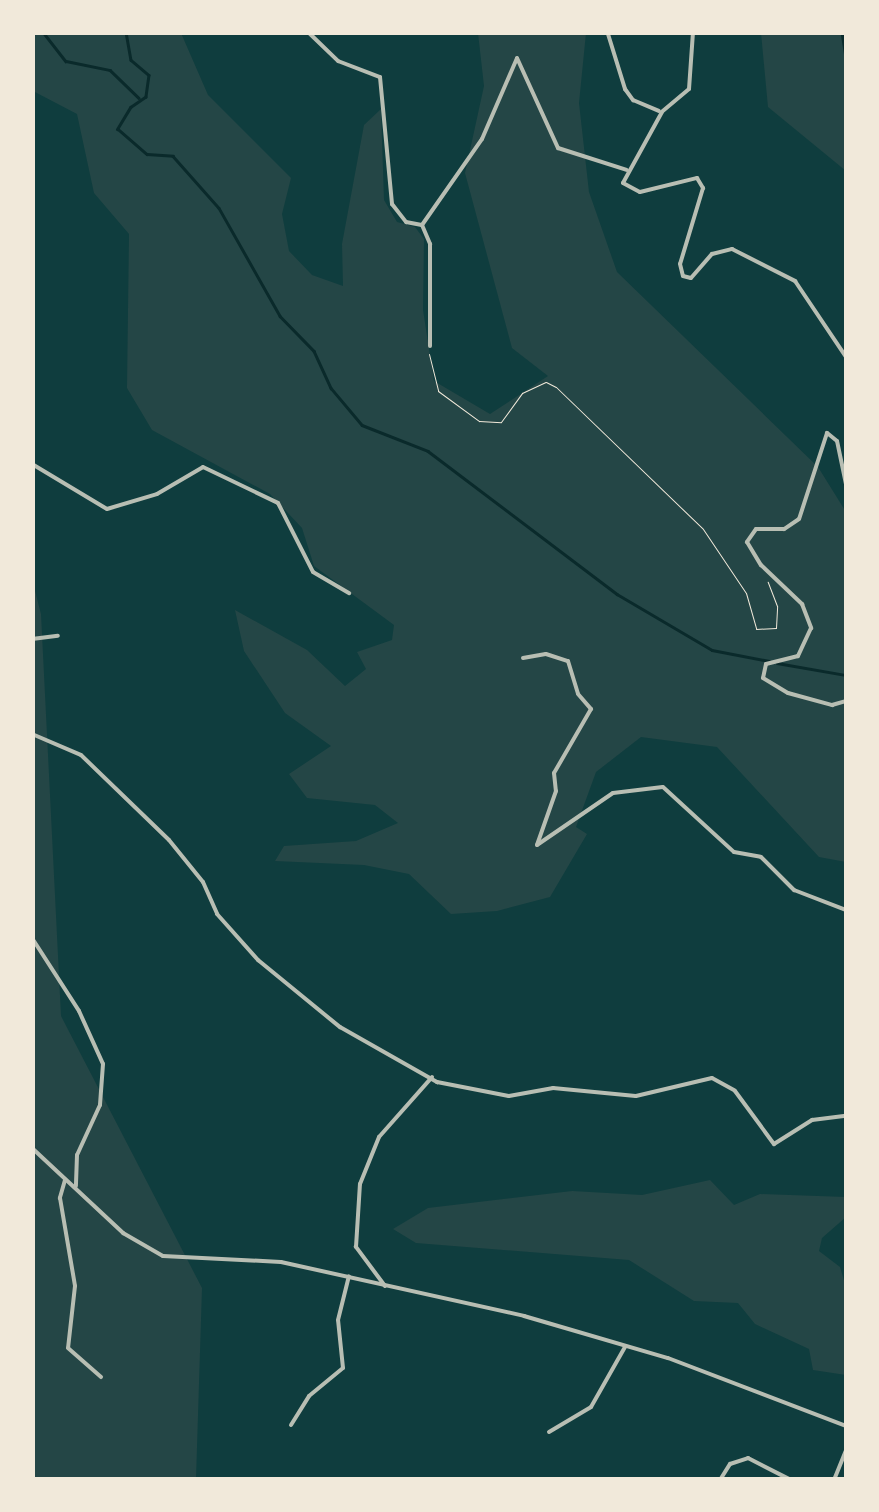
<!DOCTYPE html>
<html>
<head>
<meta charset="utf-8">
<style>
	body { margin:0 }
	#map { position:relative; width:879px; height:1512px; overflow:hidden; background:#0f3d3e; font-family:"PT Sans",sans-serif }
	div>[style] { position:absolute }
	.green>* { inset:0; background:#244646 }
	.stream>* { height:2.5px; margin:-1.25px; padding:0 1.25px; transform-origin:1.25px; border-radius:1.25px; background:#0a2a2b }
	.path>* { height:1px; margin:-0.5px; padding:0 0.5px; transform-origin:0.5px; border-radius:0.5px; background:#f1e9da }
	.minor>* { height:4px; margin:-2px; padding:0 2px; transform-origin:2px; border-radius:2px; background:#b8beb3 }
	.tertiary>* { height:4px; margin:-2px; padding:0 2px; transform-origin:2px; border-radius:2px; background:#b8beb3 }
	span { translate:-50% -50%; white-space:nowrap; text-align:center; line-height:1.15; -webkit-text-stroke:8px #f1e9da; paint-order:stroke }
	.frame { position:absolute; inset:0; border:35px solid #f1e9da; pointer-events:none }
</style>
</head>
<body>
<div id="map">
	<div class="green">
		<div style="clip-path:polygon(32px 33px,181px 33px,208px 95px,291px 178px,282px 214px,289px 251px,312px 275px,343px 286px,342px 244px,364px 125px,381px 109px,384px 200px,397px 222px,415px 227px,424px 239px,423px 310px,434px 381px,490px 414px,548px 376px,512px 348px,465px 173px,484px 86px,478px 33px,586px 33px,579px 103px,589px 192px,617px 272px,818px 467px,846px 512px,846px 862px,819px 857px,717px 747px,641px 737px,596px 772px,576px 827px,587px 834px,550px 897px,497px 911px,451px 914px,409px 874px,364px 865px,275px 861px,284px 846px,356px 841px,398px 823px,375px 805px,307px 798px,289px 774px,331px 746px,285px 713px,244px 651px,235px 610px,307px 650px,345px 686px,366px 669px,357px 652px,392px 640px,394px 625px,314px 566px,302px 528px,270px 494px,152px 430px,127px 388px,129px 234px,94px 193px,77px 114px,33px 91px)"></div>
		<div style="clip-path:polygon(761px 33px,846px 33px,846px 171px,768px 107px)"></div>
		<div style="clip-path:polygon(32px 579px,41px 614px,61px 1016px,202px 1288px,196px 1479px,33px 1479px)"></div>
		<div style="clip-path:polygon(710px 1180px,734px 1205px,760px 1194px,846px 1197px,846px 1217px,822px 1238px,819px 1251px,840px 1267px,846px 1287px,846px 1375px,813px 1370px,809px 1349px,755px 1324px,738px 1303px,694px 1301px,629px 1260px,416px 1243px,393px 1229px,428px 1208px,572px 1191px,642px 1195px)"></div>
	</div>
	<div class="stream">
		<div style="left:43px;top:32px;width:37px;rotate:52deg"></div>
		<div style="left:66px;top:61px;width:45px;rotate:11.6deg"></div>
		<div style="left:110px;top:70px;width:40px;rotate:44deg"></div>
		<div style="left:126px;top:32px;width:28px;rotate:80deg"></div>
		<div style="left:131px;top:60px;width:23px;rotate:40deg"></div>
		<div style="left:149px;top:75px;width:22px;rotate:98deg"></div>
		<div style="left:146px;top:97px;width:18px;rotate:146deg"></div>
		<div style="left:131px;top:107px;width:26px;rotate:121deg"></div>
		<div style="left:118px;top:129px;width:38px;rotate:41deg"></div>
		<div style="left:147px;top:154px;width:26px;rotate:4deg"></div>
		<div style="left:173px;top:156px;width:69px;rotate:48.5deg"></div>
		<div style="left:219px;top:208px;width:124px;rotate:60.5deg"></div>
		<div style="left:280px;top:316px;width:49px;rotate:45.8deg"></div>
		<div style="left:314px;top:351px;width:41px;rotate:65.3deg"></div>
		<div style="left:331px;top:388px;width:48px;rotate:50deg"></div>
		<div style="left:362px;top:425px;width:71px;rotate:21.5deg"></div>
		<div style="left:428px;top:451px;width:237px;rotate:37.1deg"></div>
		<div style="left:617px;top:594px;width:110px;rotate:30.5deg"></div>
		<div style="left:712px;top:650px;width:58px;rotate:10.9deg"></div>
		<div style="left:842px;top:32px;width:25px;rotate:81deg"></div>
		<div style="left:777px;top:663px;width:70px;rotate:9.9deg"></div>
	</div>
	<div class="path">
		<div style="left:429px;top:354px;width:38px;rotate:76deg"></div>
		<div style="left:438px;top:391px;width:51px;rotate:36.2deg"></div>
		<div style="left:479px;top:421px;width:22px;rotate:3deg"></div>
		<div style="left:501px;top:422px;width:36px;rotate:-54deg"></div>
		<div style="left:522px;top:393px;width:26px;rotate:-25deg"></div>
		<div style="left:546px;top:382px;width:11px;rotate:27deg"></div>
		<div style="left:556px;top:387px;width:204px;rotate:44deg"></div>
		<div style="left:703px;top:529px;width:77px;rotate:56.1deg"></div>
		<div style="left:746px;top:593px;width:37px;rotate:74deg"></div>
		<div style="left:756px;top:629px;width:20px;rotate:-3deg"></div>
		<div style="left:776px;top:628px;width:22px;rotate:-87deg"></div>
		<div style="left:777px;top:606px;width:26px;rotate:-111deg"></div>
	</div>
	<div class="minor">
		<div style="left:308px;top:32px;width:42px;rotate:44deg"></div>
		<div style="left:338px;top:61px;width:45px;rotate:20.9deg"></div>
		<div style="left:380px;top:77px;width:128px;rotate:84.6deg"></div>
		<div style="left:392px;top:204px;width:23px;rotate:52deg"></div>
		<div style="left:406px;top:222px;width:16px;rotate:11deg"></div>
		<div style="left:422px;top:225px;width:105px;rotate:-55.1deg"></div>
		<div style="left:482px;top:139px;width:88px;rotate:-66.6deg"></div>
		<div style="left:517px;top:58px;width:99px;rotate:65.5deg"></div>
		<div style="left:558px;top:148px;width:72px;rotate:17.7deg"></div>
		<div style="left:693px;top:32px;width:57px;rotate:94deg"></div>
		<div style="left:689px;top:89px;width:35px;rotate:140deg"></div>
		<div style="left:662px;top:112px;width:81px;rotate:118.8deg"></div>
		<div style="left:623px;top:183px;width:19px;rotate:28deg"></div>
		<div style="left:640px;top:192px;width:59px;rotate:-13.8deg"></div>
		<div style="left:697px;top:178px;width:12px;rotate:59deg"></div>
		<div style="left:703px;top:188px;width:79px;rotate:106.8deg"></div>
		<div style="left:680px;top:264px;width:12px;rotate:76deg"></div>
		<div style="left:683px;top:276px;width:8px;rotate:14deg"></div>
		<div style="left:691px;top:278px;width:32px;rotate:-49deg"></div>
		<div style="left:712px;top:254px;width:21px;rotate:-14deg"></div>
		<div style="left:732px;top:249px;width:71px;rotate:26.9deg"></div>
		<div style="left:795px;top:281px;width:92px;rotate:56.1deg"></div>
		<div style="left:608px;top:34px;width:58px;rotate:72.8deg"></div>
		<div style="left:625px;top:89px;width:14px;rotate:54deg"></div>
		<div style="left:633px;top:100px;width:28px;rotate:23deg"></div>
		<div style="left:422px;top:225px;width:21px;rotate:67deg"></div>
		<div style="left:430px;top:244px;width:102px;rotate:90deg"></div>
		<div style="left:32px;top:464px;width:87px;rotate:31deg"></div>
		<div style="left:107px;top:509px;width:52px;rotate:-16.7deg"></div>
		<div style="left:157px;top:494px;width:53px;rotate:-30.4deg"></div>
		<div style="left:203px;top:467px;width:83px;rotate:25.6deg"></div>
		<div style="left:278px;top:503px;width:77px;rotate:63.1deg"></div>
		<div style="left:313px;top:572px;width:42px;rotate:30.3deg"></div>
		<div style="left:846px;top:484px;width:44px;rotate:-101.8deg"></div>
		<div style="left:837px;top:441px;width:13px;rotate:-141deg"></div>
		<div style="left:827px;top:433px;width:90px;rotate:108deg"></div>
		<div style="left:799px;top:519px;width:18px;rotate:146deg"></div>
		<div style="left:784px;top:529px;width:28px;rotate:180deg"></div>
		<div style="left:756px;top:529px;width:16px;rotate:125deg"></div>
		<div style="left:747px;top:542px;width:27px;rotate:59deg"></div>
		<div style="left:761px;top:565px;width:57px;rotate:43.6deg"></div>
		<div style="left:802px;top:604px;width:26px;rotate:69deg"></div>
		<div style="left:811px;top:628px;width:31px;rotate:115deg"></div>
		<div style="left:798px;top:656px;width:33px;rotate:166deg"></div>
		<div style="left:766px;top:664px;width:14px;rotate:102deg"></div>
		<div style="left:763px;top:678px;width:29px;rotate:31deg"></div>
		<div style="left:788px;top:693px;width:46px;rotate:15.3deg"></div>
		<div style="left:832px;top:705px;width:15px;rotate:-16deg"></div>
		<div style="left:32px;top:639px;width:26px;rotate:-7deg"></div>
		<div style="left:523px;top:658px;width:23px;rotate:-10deg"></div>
		<div style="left:546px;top:654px;width:23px;rotate:18deg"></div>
		<div style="left:568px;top:661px;width:34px;rotate:73deg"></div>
		<div style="left:578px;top:694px;width:20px;rotate:49deg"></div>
		<div style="left:591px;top:709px;width:74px;rotate:120deg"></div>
		<div style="left:554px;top:773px;width:18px;rotate:84deg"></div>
		<div style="left:556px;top:791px;width:57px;rotate:109.4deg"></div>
		<div style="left:537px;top:845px;width:92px;rotate:-34.4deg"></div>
		<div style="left:613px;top:793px;width:50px;rotate:-6.8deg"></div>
		<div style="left:663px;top:787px;width:96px;rotate:42.5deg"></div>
		<div style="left:734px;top:852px;width:27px;rotate:10deg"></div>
		<div style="left:761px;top:857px;width:47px;rotate:45deg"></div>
		<div style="left:794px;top:890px;width:56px;rotate:21deg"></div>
		<div style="left:32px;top:734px;width:53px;rotate:23.2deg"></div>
		<div style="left:81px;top:755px;width:122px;rotate:44deg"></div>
		<div style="left:169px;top:840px;width:54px;rotate:51deg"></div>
		<div style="left:203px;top:882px;width:35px;rotate:66deg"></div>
		<div style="left:217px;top:914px;width:62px;rotate:48.3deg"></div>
		<div style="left:258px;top:960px;width:106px;rotate:39.3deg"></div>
		<div style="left:340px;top:1027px;width:112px;rotate:29.6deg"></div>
		<div style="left:437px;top:1082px;width:73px;rotate:11deg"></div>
		<div style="left:509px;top:1096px;width:45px;rotate:-10.3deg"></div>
		<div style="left:553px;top:1088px;width:83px;rotate:5.5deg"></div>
		<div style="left:636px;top:1096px;width:78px;rotate:-13.3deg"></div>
		<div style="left:712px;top:1078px;width:26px;rotate:29deg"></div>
		<div style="left:735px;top:1091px;width:66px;rotate:53.7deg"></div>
		<div style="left:774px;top:1144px;width:45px;rotate:-32.3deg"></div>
		<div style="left:812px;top:1120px;width:34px;rotate:-7deg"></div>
		<div style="left:32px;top:938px;width:87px;rotate:57.2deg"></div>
		<div style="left:79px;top:1011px;width:58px;rotate:65.6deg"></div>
		<div style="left:103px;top:1064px;width:41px;rotate:94.2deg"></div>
		<div style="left:100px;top:1105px;width:55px;rotate:114.7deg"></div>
		<div style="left:77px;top:1155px;width:31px;rotate:92deg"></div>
		<div style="left:65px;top:1180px;width:19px;rotate:106deg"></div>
		<div style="left:60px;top:1198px;width:89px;rotate:80.3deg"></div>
		<div style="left:75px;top:1286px;width:62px;rotate:96.4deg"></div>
		<div style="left:68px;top:1348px;width:44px;rotate:41.3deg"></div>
		<div style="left:385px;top:1286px;width:49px;rotate:-126.6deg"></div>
		<div style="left:356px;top:1247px;width:63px;rotate:-86.4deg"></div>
		<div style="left:360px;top:1184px;width:51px;rotate:-68deg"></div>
		<div style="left:379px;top:1137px;width:80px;rotate:-48.5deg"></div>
		<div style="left:291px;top:1425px;width:34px;rotate:-58deg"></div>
		<div style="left:309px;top:1396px;width:44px;rotate:-39.5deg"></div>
		<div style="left:343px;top:1368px;width:48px;rotate:-95.9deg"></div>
		<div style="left:338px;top:1320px;width:45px;rotate:-76deg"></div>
		<div style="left:549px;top:1432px;width:49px;rotate:-30.8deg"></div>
		<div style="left:591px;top:1407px;width:69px;rotate:-60.5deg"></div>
		<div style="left:720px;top:1480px;width:19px;rotate:-58deg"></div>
		<div style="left:730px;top:1464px;width:19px;rotate:-18deg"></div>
		<div style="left:748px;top:1458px;width:48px;rotate:27.1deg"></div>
		<div style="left:834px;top:1480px;width:31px;rotate:-68deg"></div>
	</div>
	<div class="tertiary">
		<div style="left:32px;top:1148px;width:125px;rotate:43deg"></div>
		<div style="left:123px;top:1233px;width:46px;rotate:29.9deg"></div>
		<div style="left:163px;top:1256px;width:118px;rotate:2.9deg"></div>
		<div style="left:281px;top:1262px;width:249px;rotate:12.5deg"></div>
		<div style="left:524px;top:1316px;width:150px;rotate:16.3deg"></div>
		<div style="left:668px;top:1358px;width:191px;rotate:20.9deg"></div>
	</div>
	<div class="frame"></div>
</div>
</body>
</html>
